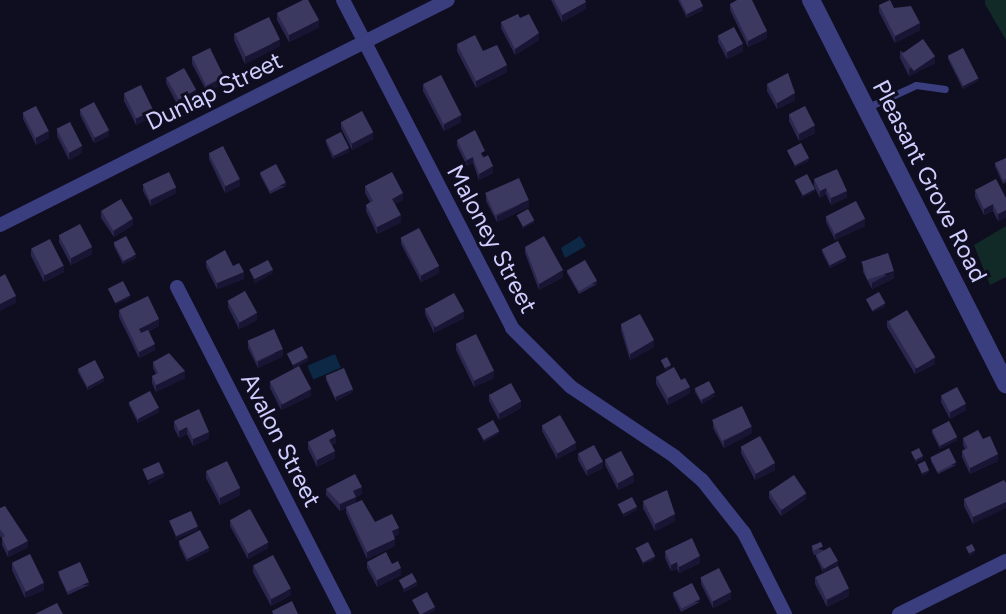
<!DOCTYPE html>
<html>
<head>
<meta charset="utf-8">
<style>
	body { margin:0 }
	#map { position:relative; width:1006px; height:614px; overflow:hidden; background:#0f0e21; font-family:Figtree,sans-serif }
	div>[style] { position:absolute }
	.green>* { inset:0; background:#112a27 }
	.water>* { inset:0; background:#0d2845; transform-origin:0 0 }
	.service>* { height:7px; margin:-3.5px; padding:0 3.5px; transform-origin:3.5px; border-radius:3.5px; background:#3a3e7f }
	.minor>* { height:14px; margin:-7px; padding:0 7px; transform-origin:7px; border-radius:7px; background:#3a3e7f }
	.tertiary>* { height:18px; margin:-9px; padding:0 9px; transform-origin:9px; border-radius:9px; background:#3a3e7f }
	.wall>* { inset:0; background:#2a274e }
	.shaded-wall>* { inset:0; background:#181534; transform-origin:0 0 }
	.building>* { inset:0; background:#3c3961; transform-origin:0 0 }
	span { translate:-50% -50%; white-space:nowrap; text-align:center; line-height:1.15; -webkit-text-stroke:6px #0f0e21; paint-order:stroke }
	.street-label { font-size:24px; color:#cfcefe }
</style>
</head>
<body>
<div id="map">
	<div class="green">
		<div style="clip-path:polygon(985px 0,1006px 0,1006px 40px,985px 4px)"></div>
		<div style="clip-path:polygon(1006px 226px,1006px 277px,990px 285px,974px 245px)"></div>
	</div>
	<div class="water">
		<div style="clip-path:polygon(580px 236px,586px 246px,565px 258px,561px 248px)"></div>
		<div style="left:335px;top:354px;width:15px;height:30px;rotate:67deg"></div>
	</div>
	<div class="service">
		<div style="left:866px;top:108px;width:55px;rotate:-24.7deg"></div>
		<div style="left:916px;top:85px;width:29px;rotate:8deg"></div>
	</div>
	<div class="minor">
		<div style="left:343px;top:0;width:369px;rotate:62.7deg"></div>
		<div style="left:512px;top:328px;width:83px;rotate:45deg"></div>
		<div style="left:571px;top:387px;width:124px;rotate:33.8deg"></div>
		<div style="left:674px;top:456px;width:37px;rotate:41deg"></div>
		<div style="left:702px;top:480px;width:68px;rotate:51.6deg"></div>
		<div style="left:744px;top:533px;width:91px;rotate:63.2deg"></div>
		<div style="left:0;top:225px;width:501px;rotate:-26.67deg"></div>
		<div style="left:177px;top:287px;width:367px;rotate:62.9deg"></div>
		<div style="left:899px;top:614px;width:119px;rotate:-26.4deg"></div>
	</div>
	<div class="tertiary">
		<div style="left:811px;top:0;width:431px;rotate:63.1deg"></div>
	</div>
	<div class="wall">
		<div style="clip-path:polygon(551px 0,585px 0,586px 9px,562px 22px)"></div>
		<div style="clip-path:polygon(678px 0,700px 0,703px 10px,687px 18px)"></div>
		<div style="clip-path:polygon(730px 4px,767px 38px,748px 47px,730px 10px)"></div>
		<div style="clip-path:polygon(879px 5px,894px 8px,920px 30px,895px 43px,879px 12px)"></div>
		<div style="clip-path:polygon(277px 13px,319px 27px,289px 42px,277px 20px)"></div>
		<div style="clip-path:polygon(520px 18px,539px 40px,515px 55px,501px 28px,501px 22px)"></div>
		<div style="clip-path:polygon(234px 33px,280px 46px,245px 64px,234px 40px)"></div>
		<div style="clip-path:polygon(718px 35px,743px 51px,727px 59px,718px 42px)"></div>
		<div style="clip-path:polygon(457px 44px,483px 51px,507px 72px,476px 88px,457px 51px)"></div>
		<div style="clip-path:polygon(900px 51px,935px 63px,909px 76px,900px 58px)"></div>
		<div style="clip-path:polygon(948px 56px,978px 81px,963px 89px,948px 59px)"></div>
		<div style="clip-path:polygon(192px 57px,224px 83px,207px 92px,192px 64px)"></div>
		<div style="clip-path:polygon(166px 77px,196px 97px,178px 106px,166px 83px)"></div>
		<div style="clip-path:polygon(423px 84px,461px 122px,444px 131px,423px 91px)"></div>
		<div style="clip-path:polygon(767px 84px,795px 100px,777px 109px,767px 91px)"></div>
		<div style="clip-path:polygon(124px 94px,153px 116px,136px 125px,124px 101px)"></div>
		<div style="clip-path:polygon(80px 109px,109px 136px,94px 143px,80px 115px)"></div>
		<div style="clip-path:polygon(23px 113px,49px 138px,36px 145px,23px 119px)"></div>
		<div style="clip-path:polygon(789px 114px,815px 133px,799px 141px,789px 121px)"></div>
		<div style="clip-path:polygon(341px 122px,373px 139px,352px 150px,341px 128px)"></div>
		<div style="clip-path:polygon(57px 129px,82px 153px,69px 160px,57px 136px)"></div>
		<div style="clip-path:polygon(326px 140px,349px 152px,333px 159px,326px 143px)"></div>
		<div style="clip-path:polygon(457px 140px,485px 157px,493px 173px,479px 180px,473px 163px,467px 166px,457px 146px)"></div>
		<div style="clip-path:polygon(209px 153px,240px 186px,225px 193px,209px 159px)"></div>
		<div style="clip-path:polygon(1006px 158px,1006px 182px,1003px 184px,995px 166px,995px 163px)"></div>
		<div style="clip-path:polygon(260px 172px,286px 186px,270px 194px,260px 175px)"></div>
		<div style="clip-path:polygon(814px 179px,847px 197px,831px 205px,826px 194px,820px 198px,814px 186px)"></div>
		<div style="clip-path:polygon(143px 185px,176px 193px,151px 206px,143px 191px)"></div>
		<div style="clip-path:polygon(365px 186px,403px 200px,395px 204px,401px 222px,377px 234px,366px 211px,366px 205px,370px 202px,365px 193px)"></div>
		<div style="clip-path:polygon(975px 190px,1006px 198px,1006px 217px,998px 221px,993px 211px,984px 215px,975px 197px)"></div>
		<div style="clip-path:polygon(486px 194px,529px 207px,497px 222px,486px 201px)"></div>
		<div style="clip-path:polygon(101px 211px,133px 225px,114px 237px,101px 218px)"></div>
		<div style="clip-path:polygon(826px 216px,865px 226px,835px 240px,826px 222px)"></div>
		<div style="clip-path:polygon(59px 236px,92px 254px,71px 265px,59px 242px)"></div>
		<div style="clip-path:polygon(401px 238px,439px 273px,421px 282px,401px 244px)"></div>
		<div style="clip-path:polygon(114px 243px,136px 258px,123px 264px,114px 246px)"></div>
		<div style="clip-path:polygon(525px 247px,563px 277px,539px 290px,525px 253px)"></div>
		<div style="clip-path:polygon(31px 249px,64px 272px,44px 282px,31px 256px)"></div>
		<div style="clip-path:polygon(822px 249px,846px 260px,830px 268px,822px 252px)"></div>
		<div style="clip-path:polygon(206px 261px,233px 266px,244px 279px,217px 289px,206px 267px)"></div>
		<div style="clip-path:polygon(863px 266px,894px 278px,872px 289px,863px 272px)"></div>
		<div style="clip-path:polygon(567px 270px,597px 284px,579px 294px,567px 273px)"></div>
		<div style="clip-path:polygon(228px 301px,257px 320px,239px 329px,228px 307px)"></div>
		<div style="clip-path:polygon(425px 308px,464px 318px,434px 333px,425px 314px)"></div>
		<div style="clip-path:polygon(119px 310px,159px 326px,149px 331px,155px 350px,139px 358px,119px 317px)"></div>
		<div style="clip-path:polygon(887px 320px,935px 364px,915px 374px,887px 327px)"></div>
		<div style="clip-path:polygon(621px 324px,654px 347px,630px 360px,621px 330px)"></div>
		<div style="clip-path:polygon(248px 342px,283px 356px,258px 368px,248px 348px)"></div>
		<div style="clip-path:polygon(456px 343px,494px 378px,474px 387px,456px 350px)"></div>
		<div style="clip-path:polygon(153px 362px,185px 378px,156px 392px,152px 383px,152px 376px,156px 374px,153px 368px)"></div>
		<div style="clip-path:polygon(78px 369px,104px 381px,88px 390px,78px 372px)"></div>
		<div style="clip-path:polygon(326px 377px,353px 392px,336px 401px,326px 380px)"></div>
		<div style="clip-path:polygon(656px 377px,681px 380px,690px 393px,668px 405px,656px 384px)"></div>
		<div style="clip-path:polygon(270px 381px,311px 396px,281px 410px,270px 388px)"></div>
		<div style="clip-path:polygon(695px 389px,715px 396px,702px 404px,695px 392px)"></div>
		<div style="clip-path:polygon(489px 394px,521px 408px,499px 420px,489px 401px)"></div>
		<div style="clip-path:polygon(941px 395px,966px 410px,950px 419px,941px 402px)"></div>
		<div style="clip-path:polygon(129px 402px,159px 412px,138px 423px,129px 405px)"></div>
		<div style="clip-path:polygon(174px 421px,209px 438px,193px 446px,187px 434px,179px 438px,174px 428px)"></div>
		<div style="clip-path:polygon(713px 421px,752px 433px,724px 448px,713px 428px)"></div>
		<div style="clip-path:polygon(542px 425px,576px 449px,557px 459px,542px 431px)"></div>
		<div style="clip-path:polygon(932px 430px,957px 440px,940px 449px,932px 433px)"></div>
		<div style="clip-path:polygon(963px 438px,983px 439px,998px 461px,970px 474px,962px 457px,962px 451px,965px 449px,963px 445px)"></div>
		<div style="clip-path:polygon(308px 442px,336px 443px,332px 445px,335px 458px,317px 467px,308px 449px)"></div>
		<div style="clip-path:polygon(741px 447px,775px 470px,755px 480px,741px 453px)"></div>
		<div style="clip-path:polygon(578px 453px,603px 468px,587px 476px,578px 460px)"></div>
		<div style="clip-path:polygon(931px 458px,956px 465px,938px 474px,931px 461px)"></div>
		<div style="clip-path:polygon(605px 459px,634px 482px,618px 490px,605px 465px)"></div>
		<div style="clip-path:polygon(206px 471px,240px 495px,220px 505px,206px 478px)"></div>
		<div style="clip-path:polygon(1006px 483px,973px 524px,964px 506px,964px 499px)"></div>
		<div style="clip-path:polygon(326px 489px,362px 494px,356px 497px,356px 502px,375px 522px,399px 534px,394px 536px,395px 546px,367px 559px,346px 513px,346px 508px,340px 511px,326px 495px)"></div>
		<div style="clip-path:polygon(769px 491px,806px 499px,781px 516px,769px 498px)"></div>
		<div style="clip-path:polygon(643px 501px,675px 521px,655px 531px,643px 508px)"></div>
		<div style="clip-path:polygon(0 508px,28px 547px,8px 557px,2px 545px,2px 538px,0 536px)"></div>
		<div style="clip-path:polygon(230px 520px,268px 548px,248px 559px,230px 526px)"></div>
		<div style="clip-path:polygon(179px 541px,209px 551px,187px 562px,179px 545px)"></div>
		<div style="clip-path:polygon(812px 547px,823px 550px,838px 565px,823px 572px,816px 557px,816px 555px,814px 555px,812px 550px)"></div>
		<div style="clip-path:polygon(665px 551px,700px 563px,679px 573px,677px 569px,671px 571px,665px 558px)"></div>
		<div style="clip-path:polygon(367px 562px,392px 564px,401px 575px,377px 587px,367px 568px)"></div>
		<div style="clip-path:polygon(12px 563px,44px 590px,25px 598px,12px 570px)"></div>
		<div style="clip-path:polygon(253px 565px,291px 595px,271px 606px,253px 572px)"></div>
		<div style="clip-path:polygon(59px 573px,89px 585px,68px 595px,59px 576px)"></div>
		<div style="clip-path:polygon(815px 577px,849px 596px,827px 607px,815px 584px)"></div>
		<div style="clip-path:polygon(701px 578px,731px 599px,713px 608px,701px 584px)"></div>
		<div style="clip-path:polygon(673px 592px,700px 602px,681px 612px,673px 596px)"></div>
	</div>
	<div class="shaded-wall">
		<div style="clip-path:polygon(586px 2px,586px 9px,562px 22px,562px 15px)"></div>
		<div style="clip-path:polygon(703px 6px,703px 10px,687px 18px,687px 14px)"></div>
		<div style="clip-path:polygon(319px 20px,319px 27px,289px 42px,289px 35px)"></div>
		<div style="clip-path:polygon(920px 23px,920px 30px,895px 43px,895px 36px)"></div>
		<div style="clip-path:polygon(767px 31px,767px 38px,748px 47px,748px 41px)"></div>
		<div style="clip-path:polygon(539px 33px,539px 40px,515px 55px,515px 49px)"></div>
		<div style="clip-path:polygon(280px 40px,280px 46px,245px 64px,245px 57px)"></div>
		<div style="clip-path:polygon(743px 44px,743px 51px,727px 59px,727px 52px)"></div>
		<div style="clip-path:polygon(935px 56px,935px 63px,909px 76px,909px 69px)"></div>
		<div style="clip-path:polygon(507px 65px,507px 72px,476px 88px,476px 81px)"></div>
		<div style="clip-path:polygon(224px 77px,224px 83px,207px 92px,207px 86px)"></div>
		<div style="clip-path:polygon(978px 78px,978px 81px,963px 89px,963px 86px)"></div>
		<div style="clip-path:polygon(196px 90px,196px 97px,178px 106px,178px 99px)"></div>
		<div style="clip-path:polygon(795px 93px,795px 100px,777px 109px,777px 103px)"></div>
		<div style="clip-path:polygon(153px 110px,153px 116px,136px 125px,136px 118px)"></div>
		<div style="clip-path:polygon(461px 115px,461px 122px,444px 131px,444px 124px)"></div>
		<div style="clip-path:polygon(815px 126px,815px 133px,799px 141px,799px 134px)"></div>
		<div style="clip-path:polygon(109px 130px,109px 136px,94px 143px,94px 137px)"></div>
		<div style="clip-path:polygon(49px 131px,49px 138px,36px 145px,36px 138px)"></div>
		<div style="clip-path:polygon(373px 132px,373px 139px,352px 150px,352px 143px)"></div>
		<div style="clip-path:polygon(82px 146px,82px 153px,69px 160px,69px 153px)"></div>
		<div style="clip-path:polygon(349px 148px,349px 152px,333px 159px,333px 156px)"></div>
		<div style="clip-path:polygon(473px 157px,473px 163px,467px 166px,467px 160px)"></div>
		<div style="clip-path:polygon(809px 158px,809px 161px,794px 168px,794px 165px)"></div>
		<div style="clip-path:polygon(493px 166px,493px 173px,479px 180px,479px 174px)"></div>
		<div style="clip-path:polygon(240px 179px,240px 186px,225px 193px,225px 186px)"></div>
		<div style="left:286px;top:183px;width:3px;height:18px;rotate:90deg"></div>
		<div style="clip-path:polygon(176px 187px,176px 193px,151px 206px,151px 200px)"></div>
		<div style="clip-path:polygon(826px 188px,826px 194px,820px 198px,820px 191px)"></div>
		<div style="clip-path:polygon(815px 189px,815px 192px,801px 198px,801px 195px)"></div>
		<div style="clip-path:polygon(847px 191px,847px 197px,831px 205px,831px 198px)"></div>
		<div style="clip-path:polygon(403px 193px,403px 200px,392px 206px,392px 199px)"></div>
		<div style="clip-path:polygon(529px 200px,529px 207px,497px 222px,497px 216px)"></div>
		<div style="clip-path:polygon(993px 204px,993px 211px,984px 215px,984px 209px)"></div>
		<div style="clip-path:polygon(1006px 210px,1006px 217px,998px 221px,998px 214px)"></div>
		<div style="clip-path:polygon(401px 215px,401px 222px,377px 234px,377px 227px)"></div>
		<div style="clip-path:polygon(133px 219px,133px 225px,114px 237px,114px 231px)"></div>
		<div style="clip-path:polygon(865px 219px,865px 226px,835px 240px,835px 233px)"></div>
		<div style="clip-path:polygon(534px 220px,534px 223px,522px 229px,522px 226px)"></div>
		<div style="clip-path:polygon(92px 247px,92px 254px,71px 265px,71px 258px)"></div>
		<div style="clip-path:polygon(136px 255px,136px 258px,123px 264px,123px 261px)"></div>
		<div style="clip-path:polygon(846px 257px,846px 260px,830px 268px,830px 264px)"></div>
		<div style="clip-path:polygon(64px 266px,64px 272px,44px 282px,44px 275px)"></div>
		<div style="clip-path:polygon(439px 266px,439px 273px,421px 282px,421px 275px)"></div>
		<div style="clip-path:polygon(273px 270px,273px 273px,254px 284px,254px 280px)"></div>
		<div style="clip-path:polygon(563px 270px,563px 277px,539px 290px,539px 284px)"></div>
		<div style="clip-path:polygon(894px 271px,894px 278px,872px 289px,872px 283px)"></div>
		<div style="clip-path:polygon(244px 272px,244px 279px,217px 289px,217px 283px)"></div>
		<div style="left:597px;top:281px;width:3px;height:21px;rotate:90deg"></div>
		<div style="clip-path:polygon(130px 295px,130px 298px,115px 305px,115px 302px)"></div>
		<div style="clip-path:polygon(16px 296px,16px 303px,0 311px,0 304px)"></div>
		<div style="clip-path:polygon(885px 303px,885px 307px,872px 313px,872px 310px)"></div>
		<div style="clip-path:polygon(464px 311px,464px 318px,434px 333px,434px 326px)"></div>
		<div style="clip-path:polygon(257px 313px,257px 320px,239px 329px,239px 322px)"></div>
		<div style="clip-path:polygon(159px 319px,159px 326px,139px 335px,139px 329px)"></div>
		<div style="clip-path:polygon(654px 340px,654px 347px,630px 360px,630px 354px)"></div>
		<div style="clip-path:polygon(155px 344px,155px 350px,139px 358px,139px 352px)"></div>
		<div style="clip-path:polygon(283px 349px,283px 356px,258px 368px,258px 362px)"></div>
		<div style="clip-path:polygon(935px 357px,935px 364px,915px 374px,915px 368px)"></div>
		<div style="clip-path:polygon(308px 358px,308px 361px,293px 369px,293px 365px)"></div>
		<div style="clip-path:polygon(671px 365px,671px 368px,665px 371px,665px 368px)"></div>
		<div style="clip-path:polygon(185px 371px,185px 378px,156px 392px,156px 385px)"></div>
		<div style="clip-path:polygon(494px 371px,494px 378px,474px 387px,474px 381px)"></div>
		<div style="clip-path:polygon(104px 378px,104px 381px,88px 390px,88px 387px)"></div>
		<div style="clip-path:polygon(690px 387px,690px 393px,668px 405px,668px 398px)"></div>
		<div style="clip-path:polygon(311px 389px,311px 396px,281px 410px,281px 404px)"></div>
		<div style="clip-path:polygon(353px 389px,353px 392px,336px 401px,336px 397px)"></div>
		<div style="clip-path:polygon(715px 393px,715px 396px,702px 404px,702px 400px)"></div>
		<div style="clip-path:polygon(521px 401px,521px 408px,499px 420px,499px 413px)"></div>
		<div style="clip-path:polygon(966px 404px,966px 410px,950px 419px,950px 412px)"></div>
		<div style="clip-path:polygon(159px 408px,159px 412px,138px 423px,138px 419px)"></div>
		<div style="clip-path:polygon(187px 427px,187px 434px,179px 438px,179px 431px)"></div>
		<div style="clip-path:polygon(752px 427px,752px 433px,724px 448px,724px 441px)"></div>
		<div style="clip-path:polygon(499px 431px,499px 434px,483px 443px,483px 440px)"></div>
		<div style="clip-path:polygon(209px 432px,209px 438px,193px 446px,193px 439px)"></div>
		<div style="clip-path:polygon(336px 436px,336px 443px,329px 446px,329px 440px)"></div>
		<div style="clip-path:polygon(957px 437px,957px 440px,940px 449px,940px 445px)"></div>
		<div style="clip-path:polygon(576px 443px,576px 449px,557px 459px,557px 453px)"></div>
		<div style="clip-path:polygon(335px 451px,335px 458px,317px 467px,317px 460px)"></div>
		<div style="clip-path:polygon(998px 454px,998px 461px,970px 474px,970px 468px)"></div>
		<div style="clip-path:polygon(923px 456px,923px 459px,915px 463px,915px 460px)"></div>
		<div style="clip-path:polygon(603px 462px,603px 468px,587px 476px,587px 470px)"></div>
		<div style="left:956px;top:462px;width:3px;height:20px;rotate:90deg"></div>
		<div style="clip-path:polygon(775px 463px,775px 470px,755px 480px,755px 474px)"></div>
		<div style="clip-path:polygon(929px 470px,929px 473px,922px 476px,922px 473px)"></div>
		<div style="clip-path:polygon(164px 473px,164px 477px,148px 485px,148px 481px)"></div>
		<div style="clip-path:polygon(634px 475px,634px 482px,618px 490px,618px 483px)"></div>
		<div style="clip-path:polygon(362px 487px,362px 494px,356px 497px,356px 503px,340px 511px,340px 504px,353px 491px)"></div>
		<div style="clip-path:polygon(240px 488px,240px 495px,220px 505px,220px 498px)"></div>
		<div style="clip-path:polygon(806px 493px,806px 499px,781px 516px,781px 510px)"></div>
		<div style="clip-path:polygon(1006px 502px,1006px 508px,973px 524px,973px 517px)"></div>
		<div style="clip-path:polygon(637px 507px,637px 510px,623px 518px,623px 514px)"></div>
		<div style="clip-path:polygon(675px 514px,675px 521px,655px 531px,655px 524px)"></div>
		<div style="clip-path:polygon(198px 527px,198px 530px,175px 540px,175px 536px)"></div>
		<div style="clip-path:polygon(399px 528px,399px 534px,392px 538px,392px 531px)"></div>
		<div style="clip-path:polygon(395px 539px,395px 546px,367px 559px,367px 552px)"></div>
		<div style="clip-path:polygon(28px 541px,28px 547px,8px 557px,8px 551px)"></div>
		<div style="clip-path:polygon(268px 542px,268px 548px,248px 559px,248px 552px)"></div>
		<div style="clip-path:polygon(209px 548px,209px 551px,187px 562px,187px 558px)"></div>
		<div style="clip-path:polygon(975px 550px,975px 553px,969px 557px,969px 553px)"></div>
		<div style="clip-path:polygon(655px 556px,655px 559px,642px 565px,642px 562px)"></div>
		<div style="clip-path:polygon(700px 556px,700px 563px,679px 573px,679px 567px)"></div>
		<div style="clip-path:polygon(838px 561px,838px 565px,823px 572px,823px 568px)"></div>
		<div style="clip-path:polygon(677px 562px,677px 569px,671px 571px,671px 565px)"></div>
		<div style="clip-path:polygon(401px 568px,401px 575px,377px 587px,377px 580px)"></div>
		<div style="left:89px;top:582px;width:3px;height:23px;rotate:90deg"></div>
		<div style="clip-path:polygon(417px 582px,417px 586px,403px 593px,403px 589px)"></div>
		<div style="clip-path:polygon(44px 583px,44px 590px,25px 598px,25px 592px)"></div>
		<div style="clip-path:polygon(291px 589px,291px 595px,271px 606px,271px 599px)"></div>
		<div style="clip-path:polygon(849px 589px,849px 596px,827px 607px,827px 600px)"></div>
		<div style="clip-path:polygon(731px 592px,731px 599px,713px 608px,713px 601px)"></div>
		<div style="left:700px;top:599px;width:3px;height:21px;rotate:90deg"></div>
		<div style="clip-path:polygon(435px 607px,435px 611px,428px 614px,421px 614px)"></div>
	</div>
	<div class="building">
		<div style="clip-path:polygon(303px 0,308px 0,319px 20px,289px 35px,277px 13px)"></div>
		<div style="clip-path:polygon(554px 0,585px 0,586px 2px,562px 15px)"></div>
		<div style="clip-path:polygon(680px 0,700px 0,703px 6px,687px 14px)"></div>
		<div style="clip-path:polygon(737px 0,752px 0,767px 31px,748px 41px,730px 4px)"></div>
		<div style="clip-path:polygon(890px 0,894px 8px,911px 6px,920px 23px,895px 36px,879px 5px)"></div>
		<div style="clip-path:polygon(518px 14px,520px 18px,529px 14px,539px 33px,515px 49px,501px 22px)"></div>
		<div style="left:269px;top:17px;width:25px;height:38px;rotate:64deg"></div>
		<div style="left:734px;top:27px;width:19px;height:18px;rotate:62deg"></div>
		<div style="clip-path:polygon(475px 35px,483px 51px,497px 45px,507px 65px,476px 81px,457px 44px)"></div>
		<div style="left:923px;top:39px;width:21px;height:26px;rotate:55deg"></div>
		<div style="left:210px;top:48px;width:32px;height:20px;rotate:64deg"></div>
		<div style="left:963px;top:48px;width:34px;height:17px;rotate:63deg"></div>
		<div style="left:184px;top:68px;width:25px;height:20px;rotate:61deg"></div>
		<div style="clip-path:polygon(788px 73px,795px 93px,777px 103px,767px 84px)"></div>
		<div style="left:441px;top:75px;width:45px;height:20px;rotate:63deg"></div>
		<div style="left:141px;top:85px;width:28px;height:19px;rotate:64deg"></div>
		<div style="left:94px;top:102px;width:32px;height:16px;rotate:62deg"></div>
		<div style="left:36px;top:106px;width:28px;height:15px;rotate:63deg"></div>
		<div style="left:805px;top:106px;width:22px;height:18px;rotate:63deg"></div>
		<div style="left:362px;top:111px;width:24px;height:24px;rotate:62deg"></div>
		<div style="left:70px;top:122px;width:27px;height:15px;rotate:63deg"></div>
		<div style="clip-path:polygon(475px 130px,485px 151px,481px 153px,483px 158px,488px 155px,493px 166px,479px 174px,473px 157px,467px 160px,457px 140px)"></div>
		<div style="left:341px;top:132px;width:18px;height:17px;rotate:63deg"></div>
		<div style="left:801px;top:143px;width:17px;height:16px;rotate:62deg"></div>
		<div style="left:223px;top:146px;width:37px;height:16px;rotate:63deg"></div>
		<div style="clip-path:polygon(1006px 158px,1006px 179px,1003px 180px,995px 163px)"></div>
		<div style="left:276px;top:164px;width:21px;height:18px;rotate:62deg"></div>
		<div style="clip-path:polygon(837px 169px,847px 191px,831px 198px,826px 188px,820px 191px,814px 179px)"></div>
		<div style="left:169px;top:172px;width:17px;height:29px;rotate:65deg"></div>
		<div style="clip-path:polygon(392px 172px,403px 193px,392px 199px,401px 215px,377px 227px,366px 205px,373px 201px,365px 186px)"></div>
		<div style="left:807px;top:174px;width:17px;height:14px;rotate:62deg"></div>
		<div style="left:519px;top:178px;width:24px;height:37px;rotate:66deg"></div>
		<div style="clip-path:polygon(996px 179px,1006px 198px,1006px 210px,998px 214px,993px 204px,984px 209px,975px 190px)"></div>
		<div style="left:121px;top:199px;width:23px;height:23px;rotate:59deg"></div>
		<div style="left:856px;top:201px;width:20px;height:34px;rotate:63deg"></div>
		<div style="left:528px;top:209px;width:13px;height:13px;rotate:61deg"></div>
		<div style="left:80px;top:224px;width:26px;height:24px;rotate:62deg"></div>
		<div style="left:419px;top:228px;width:43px;height:21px;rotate:62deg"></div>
		<div style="left:126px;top:236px;width:21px;height:14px;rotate:62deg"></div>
		<div style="clip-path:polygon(544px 236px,563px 270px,539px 284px,525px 247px)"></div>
		<div style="left:50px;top:239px;width:30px;height:21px;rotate:63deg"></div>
		<div style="left:838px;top:241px;width:18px;height:18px;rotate:63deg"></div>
		<div style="clip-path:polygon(225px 250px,233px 266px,239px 263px,244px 272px,217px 283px,206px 261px)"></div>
		<div style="left:888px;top:253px;width:19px;height:28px;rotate:72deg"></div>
		<div style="left:268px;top:260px;width:11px;height:21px;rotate:63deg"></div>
		<div style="left:585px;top:260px;width:24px;height:21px;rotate:60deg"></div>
		<div style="clip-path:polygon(5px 274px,16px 296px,0 304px,0 277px)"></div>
		<div style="left:123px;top:281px;width:16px;height:17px;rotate:63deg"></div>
		<div style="left:245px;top:291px;width:25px;height:20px;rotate:61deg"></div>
		<div style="left:879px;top:292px;width:13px;height:15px;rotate:61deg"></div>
		<div style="left:454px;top:293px;width:21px;height:33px;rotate:61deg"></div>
		<div style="clip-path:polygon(148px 296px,159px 319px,139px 329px,141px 333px,148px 330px,155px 344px,139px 352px,119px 310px)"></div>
		<div style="left:907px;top:310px;width:55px;height:22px;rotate:59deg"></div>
		<div style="clip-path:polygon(640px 314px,654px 340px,630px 354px,621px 324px)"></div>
		<div style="left:274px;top:329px;width:22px;height:29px;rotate:66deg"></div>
		<div style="left:476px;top:334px;width:41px;height:22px;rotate:64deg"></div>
		<div style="left:302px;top:346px;width:13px;height:17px;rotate:63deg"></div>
		<div style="clip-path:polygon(169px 353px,185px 371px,156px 385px,152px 376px,158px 373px,153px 362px)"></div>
		<div style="left:667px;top:357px;width:9px;height:7px;rotate:63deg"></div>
		<div style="left:95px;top:360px;width:20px;height:19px;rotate:63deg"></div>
		<div style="left:299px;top:366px;width:26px;height:33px;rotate:62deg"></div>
		<div style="clip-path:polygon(674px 367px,681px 380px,685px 378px,690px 387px,668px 398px,656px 377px)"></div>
		<div style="left:344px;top:368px;width:23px;height:20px;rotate:67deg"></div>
		<div style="left:709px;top:381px;width:13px;height:16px;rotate:63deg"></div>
		<div style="left:511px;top:383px;width:21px;height:25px;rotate:61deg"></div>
		<div style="left:957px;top:387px;width:19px;height:18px;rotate:62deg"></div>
		<div style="left:150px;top:391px;width:19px;height:24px;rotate:62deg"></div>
		<div style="left:742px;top:406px;width:23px;height:33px;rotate:65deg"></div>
		<div style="clip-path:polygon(199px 409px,209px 432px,193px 439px,187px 427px,179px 431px,174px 421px)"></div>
		<div style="left:560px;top:415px;width:32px;height:21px;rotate:60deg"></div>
		<div style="left:493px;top:420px;width:13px;height:18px;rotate:61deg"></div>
		<div style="left:949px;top:421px;width:18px;height:19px;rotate:63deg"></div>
		<div style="clip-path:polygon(333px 429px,336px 436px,329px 440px,335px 451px,317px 460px,308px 442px)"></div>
		<div style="clip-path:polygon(978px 430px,983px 439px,990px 436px,998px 454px,970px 468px,962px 451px,968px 448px,963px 438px)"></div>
		<div style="left:760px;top:436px;width:31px;height:22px;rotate:61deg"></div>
		<div style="left:594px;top:445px;width:19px;height:18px;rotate:62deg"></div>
		<div style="left:919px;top:448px;width:9px;height:9px;rotate:63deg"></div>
		<div style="left:949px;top:448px;width:16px;height:21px;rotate:63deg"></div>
		<div style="left:621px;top:451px;width:27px;height:18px;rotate:62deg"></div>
		<div style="left:227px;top:461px;width:30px;height:23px;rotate:64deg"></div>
		<div style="left:925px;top:461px;width:10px;height:8px;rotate:66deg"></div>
		<div style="left:159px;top:462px;width:12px;height:18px;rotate:66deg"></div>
		<div style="clip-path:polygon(355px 474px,362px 487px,353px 491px,356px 497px,340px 504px,326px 489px)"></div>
		<div style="left:794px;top:475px;width:22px;height:30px;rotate:56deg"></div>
		<div style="clip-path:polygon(1004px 480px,1006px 483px,1006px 502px,973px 517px,964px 499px)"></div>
		<div style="clip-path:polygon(667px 490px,675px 514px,655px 524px,643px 501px)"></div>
		<div style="left:632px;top:497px;width:11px;height:16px;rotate:63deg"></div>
		<div style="clip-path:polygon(362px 500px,375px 522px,392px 514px,399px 528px,392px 531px,395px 539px,367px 552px,346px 507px)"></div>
		<div style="clip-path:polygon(5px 506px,28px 541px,8px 551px,2px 538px,5px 536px,0 529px,0 508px)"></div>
		<div style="left:250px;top:509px;width:38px;height:23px;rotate:61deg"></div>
		<div style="left:191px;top:511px;width:17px;height:24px;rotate:66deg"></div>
		<div style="left:200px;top:530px;width:20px;height:24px;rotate:63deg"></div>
		<div style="clip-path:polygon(692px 538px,700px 556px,679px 567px,677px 562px,671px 565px,665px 551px)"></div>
		<div style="left:648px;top:542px;width:16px;height:14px;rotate:63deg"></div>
		<div style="left:821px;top:542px;width:5px;height:10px;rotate:68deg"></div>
		<div style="left:972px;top:544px;width:7px;height:7px;rotate:63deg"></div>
		<div style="left:830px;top:547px;width:16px;height:16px;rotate:60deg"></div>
		<div style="clip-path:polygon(386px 552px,392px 564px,398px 561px,401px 568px,377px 580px,367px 562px)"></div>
		<div style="left:30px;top:554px;width:32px;height:20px;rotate:64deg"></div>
		<div style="left:273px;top:555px;width:38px;height:22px;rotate:62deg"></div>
		<div style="left:80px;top:562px;width:22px;height:24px;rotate:66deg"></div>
		<div style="left:838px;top:566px;width:25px;height:25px;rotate:64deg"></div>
		<div style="left:719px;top:568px;width:27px;height:21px;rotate:63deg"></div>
		<div style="left:412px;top:573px;width:10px;height:15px;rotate:61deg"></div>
		<div style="left:692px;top:583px;width:18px;height:21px;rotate:63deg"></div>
		<div style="left:427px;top:592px;width:17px;height:17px;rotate:62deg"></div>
		<div style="clip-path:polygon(292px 601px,298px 614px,273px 614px,272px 611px)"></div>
		<div style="clip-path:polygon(57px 603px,63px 614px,35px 614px)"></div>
	</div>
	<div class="street-label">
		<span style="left:214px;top:91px;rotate:-26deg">Dunlap Street</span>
		<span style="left:930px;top:181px;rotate:63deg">Pleasant Grove Road</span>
		<span style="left:492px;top:239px;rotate:62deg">Maloney Street</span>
		<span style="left:281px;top:440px;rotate:63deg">Avalon Street</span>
	</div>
</div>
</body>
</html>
